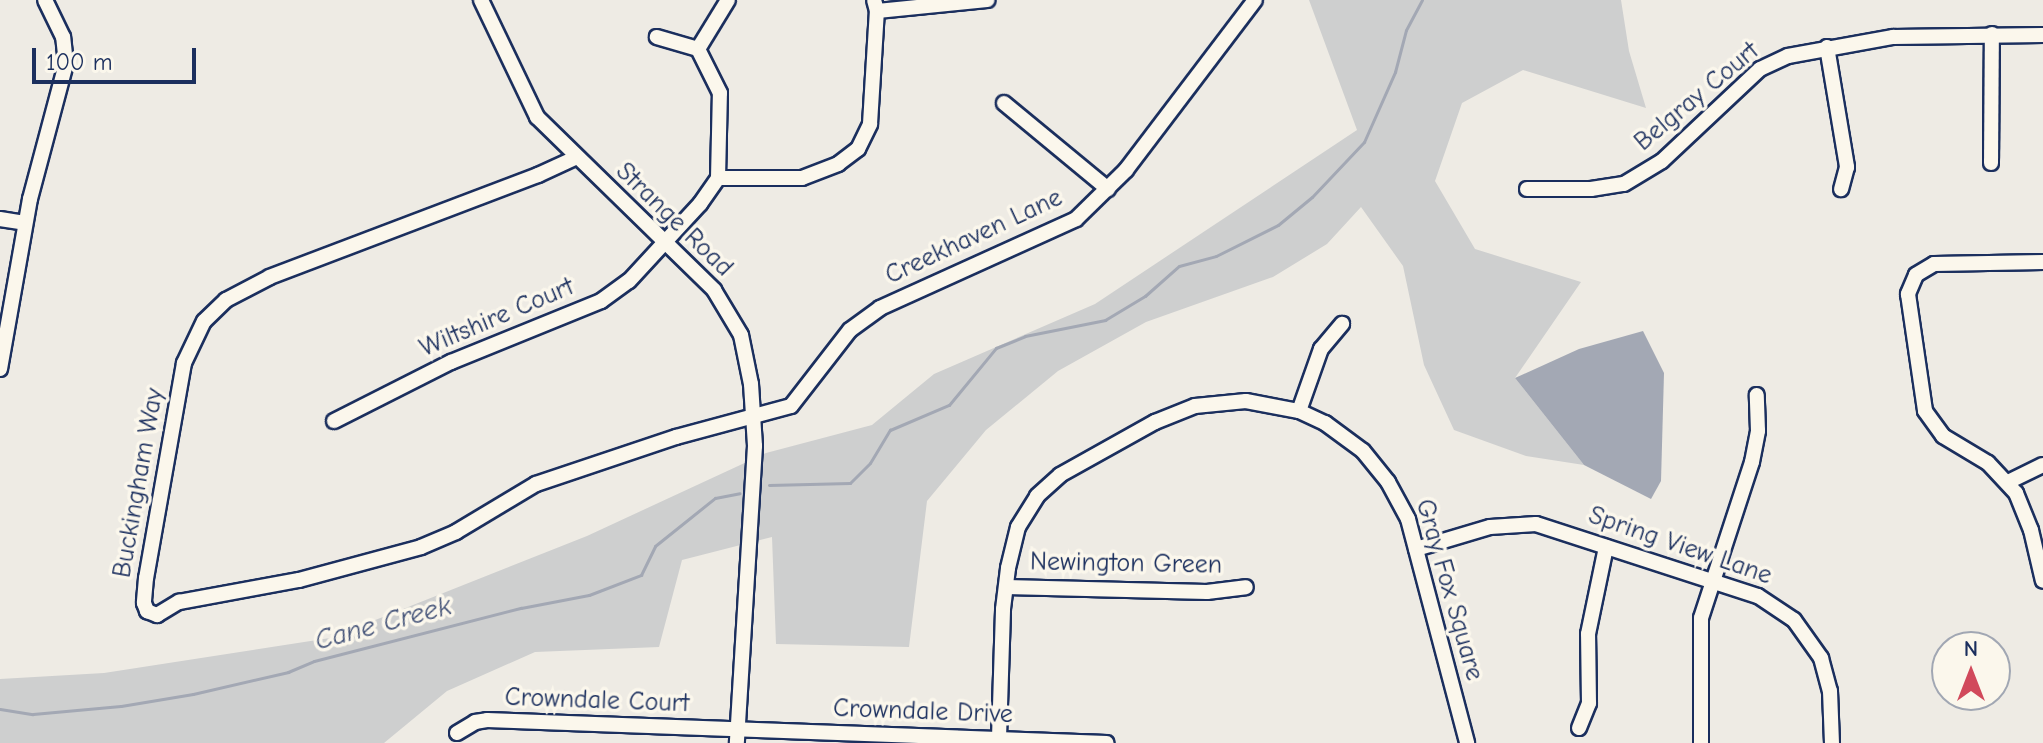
<!DOCTYPE html>
<html>
<head>
<meta charset="utf-8">
<style>
	body { margin:0 }
	#map { position:relative; width:2043px; height:743px; overflow:hidden; background:#eeebe4; font-family:"Comic Neue",sans-serif }
	div>[style] { position:absolute }
	.green>* { inset:0; background:#cecfcf }
	.water>* { inset:0; background:#a3a8b4 }
	.stream>* { height:3px; margin:-1.5px; padding:0 1.5px; transform-origin:1.5px; border-radius:1.5px; background:#a3a8b4 }
	.roads { filter:drop-shadow(2px 0 #1b2f5e) drop-shadow(-2px 0 #1b2f5e) drop-shadow(0 2px #1b2f5e) drop-shadow(0 -2px #1b2f5e) }
	.minor>* { height:14px; margin:-7px; padding:0 7px; transform-origin:7px; border-radius:7px; background:#fbf7ec }
	span { translate:-50% -50%; white-space:nowrap; text-align:center; line-height:1.15; -webkit-text-stroke:7px #fbf7ec; paint-order:stroke }
	.street-label { font-size:26px; color:#1b2f5e }
	.water-label { font-size:28px; color:#445378; font-style:italic }
	.north { position:absolute; left:1931px; top:631px; width:80px; height:80px; box-sizing:border-box; background:#fbf7ec; border:2px solid #a1a7b3; border-radius:50%; rotate:0deg; font-size:22px; font-weight:700; line-height:32px; text-align:center; color:#1b2f5e }
	.north::after { content:''; display:block; margin:auto; width:28px; height:36px; background:#d1495b; clip-path:polygon(50% 0,100% 100%,50% 72%,0 100%) }
	.scale { position:absolute; left:32px; top:48px; width:164px; height:36px; box-sizing:border-box; border:4px solid #1b2f5e; border-top:0; padding-left:10px; font-size:24px; line-height:28px; white-space:nowrap; color:#1b2f5e; -webkit-text-stroke:6px #fbf7ec; paint-order:stroke }
</style>
</head>
<body>
<div id="map">
	<div class="green">
		<div style="clip-path:polygon(1309px 0,1621px 0,1629px 51px,1646px 108px,1523px 70px,1462px 103px,1435px 181px,1475px 249px,1581px 282px,1515px 378px,1584px 465px,1526px 456px,1454px 430px,1424px 365px,1403px 266px,1361px 207px,1327px 244px,1273px 277px,1146px 322px,1058px 371px,986px 430px,927px 501px,909px 647px,776px 644px,772px 537px,682px 560px,659px 647px,535px 652px,447px 691px,384px 743px,0 743px,0 679px,104px 673px,330px 638px,587px 536px,766px 453px,872px 425px,934px 374px,1095px 304px,1357px 130px)"></div>
	</div>
	<div class="water">
		<div style="clip-path:polygon(1643px 331px,1664px 373px,1661px 481px,1651px 499px,1584px 465px,1515px 378px,1579px 349px)"></div>
	</div>
	<div class="stream">
		<div style="left:769px;top:485px;width:81px;rotate:-1.4deg"></div>
		<div style="left:850px;top:483px;width:28px;rotate:-45deg"></div>
		<div style="left:870px;top:463px;width:39px;rotate:-59deg"></div>
		<div style="left:890px;top:430px;width:64px;rotate:-23deg"></div>
		<div style="left:949px;top:405px;width:74px;rotate:-50.5deg"></div>
		<div style="left:996px;top:348px;width:31px;rotate:-22deg"></div>
		<div style="left:1025px;top:336px;width:82px;rotate:-11.3deg"></div>
		<div style="left:1105px;top:320px;width:47px;rotate:-31deg"></div>
		<div style="left:1145px;top:296px;width:45px;rotate:-41.4deg"></div>
		<div style="left:1179px;top:266px;width:38px;rotate:-15deg"></div>
		<div style="left:1216px;top:256px;width:69px;rotate:-26.6deg"></div>
		<div style="left:1278px;top:225px;width:44px;rotate:-39.5deg"></div>
		<div style="left:1312px;top:197px;width:76px;rotate:-46.6deg"></div>
		<div style="left:1364px;top:142px;width:77px;rotate:-66.1deg"></div>
		<div style="left:1395px;top:72px;width:43px;rotate:-75.3deg"></div>
		<div style="left:1406px;top:30px;width:34px;rotate:-62deg"></div>
		<div style="left:0;top:709px;width:33px;rotate:9deg"></div>
		<div style="left:33px;top:714px;width:88px;rotate:-5.2deg"></div>
		<div style="left:121px;top:706px;width:73px;rotate:-9.5deg"></div>
		<div style="left:193px;top:694px;width:98px;rotate:-13deg"></div>
		<div style="left:288px;top:672px;width:28px;rotate:-23deg"></div>
		<div style="left:314px;top:661px;width:214px;rotate:-14.4deg"></div>
		<div style="left:521px;top:608px;width:69px;rotate:-10.8deg"></div>
		<div style="left:589px;top:595px;width:56px;rotate:-21deg"></div>
		<div style="left:641px;top:575px;width:32px;rotate:-64deg"></div>
		<div style="left:655px;top:546px;width:77px;rotate:-38.7deg"></div>
		<div style="left:715px;top:498px;width:25px;rotate:-11deg"></div>
	</div>
	<div class="roads">
		<div class="minor">
			<div style="left:481px;top:0;width:130px;rotate:64.4deg"></div>
			<div style="left:537px;top:117px;width:248px;rotate:44.3deg"></div>
			<div style="left:714px;top:290px;width:52px;rotate:59deg"></div>
			<div style="left:741px;top:335px;width:50px;rotate:78.5deg"></div>
			<div style="left:751px;top:384px;width:62px;rotate:86.3deg"></div>
			<div style="left:755px;top:446px;width:298px;rotate:93.5deg"></div>
			<div style="left:877px;top:11px;width:111px;rotate:-5.7deg"></div>
			<div style="left:1827px;top:47px;width:122px;rotate:80.5deg"></div>
			<div style="left:1847px;top:167px;width:23px;rotate:105deg"></div>
			<div style="left:698px;top:49px;width:57px;rotate:-58.5deg"></div>
			<div style="left:1004px;top:103px;width:135px;rotate:39.6deg"></div>
			<div style="left:575px;top:158px;width:41px;rotate:155.3deg"></div>
			<div style="left:538px;top:175px;width:287px;rotate:159.2deg"></div>
			<div style="left:270px;top:277px;width:50px;rotate:152.4deg"></div>
			<div style="left:226px;top:300px;width:30px;rotate:136deg"></div>
			<div style="left:204px;top:321px;width:47px;rotate:115.5deg"></div>
			<div style="left:184px;top:363px;width:218px;rotate:100deg"></div>
			<div style="left:146px;top:578px;width:25px;rotate:95deg"></div>
			<div style="left:144px;top:603px;width:9px;rotate:69deg"></div>
			<div style="left:147px;top:611px;width:11px;rotate:22deg"></div>
			<div style="left:157px;top:615px;width:26px;rotate:-31deg"></div>
			<div style="left:179px;top:602px;width:122px;rotate:-10.4deg"></div>
			<div style="left:299px;top:580px;width:126px;rotate:-15.1deg"></div>
			<div style="left:421px;top:547px;width:38px;rotate:-23deg"></div>
			<div style="left:456px;top:532px;width:93px;rotate:-31deg"></div>
			<div style="left:536px;top:484px;width:148px;rotate:-18.6deg"></div>
			<div style="left:676px;top:437px;width:119px;rotate:-15.1deg"></div>
			<div style="left:791px;top:406px;width:96px;rotate:-52.2deg"></div>
			<div style="left:850px;top:330px;width:37px;rotate:-36deg"></div>
			<div style="left:880px;top:308px;width:215px;rotate:-24.4deg"></div>
			<div style="left:1076px;top:219px;width:70px;rotate:-44.4deg"></div>
			<div style="left:1126px;top:170px;width:213px;rotate:-52.8deg"></div>
			<div style="left:1991px;top:163px;width:129px;rotate:-89.6deg"></div>
			<div style="left:718px;top:178px;width:84px"></div>
			<div style="left:802px;top:178px;width:39px;rotate:-21deg"></div>
			<div style="left:838px;top:164px;width:25px;rotate:-37deg"></div>
			<div style="left:858px;top:149px;width:28px;rotate:-64deg"></div>
			<div style="left:870px;top:124px;width:113px;rotate:-86.5deg"></div>
			<div style="left:877px;top:11px;width:11px;rotate:-105deg"></div>
			<div style="left:1527px;top:189px;width:64px"></div>
			<div style="left:1591px;top:189px;width:33px;rotate:-9deg"></div>
			<div style="left:1624px;top:184px;width:44px;rotate:-31.2deg"></div>
			<div style="left:1662px;top:161px;width:134px;rotate:-43.2deg"></div>
			<div style="left:1760px;top:69px;width:31px;rotate:-25deg"></div>
			<div style="left:1788px;top:56px;width:107px;rotate:-10.3deg"></div>
			<div style="left:1893px;top:37px;width:150px;rotate:-0.8deg"></div>
			<div style="left:0;top:219px;width:25px;rotate:9deg"></div>
			<div style="left:2043px;top:262px;width:109px;rotate:178.9deg"></div>
			<div style="left:1934px;top:264px;width:21px;rotate:149deg"></div>
			<div style="left:1916px;top:275px;width:21px;rotate:113deg"></div>
			<div style="left:1908px;top:294px;width:118px;rotate:81.7deg"></div>
			<div style="left:1925px;top:411px;width:31px;rotate:54deg"></div>
			<div style="left:1943px;top:436px;width:52px;rotate:31deg"></div>
			<div style="left:1988px;top:463px;width:41px;rotate:47deg"></div>
			<div style="left:2016px;top:493px;width:40px;rotate:68deg"></div>
			<div style="left:2031px;top:530px;width:52px;rotate:76.8deg"></div>
			<div style="left:0;top:369px;width:173px;rotate:-80deg"></div>
			<div style="left:30px;top:199px;width:140px;rotate:-75.1deg"></div>
			<div style="left:66px;top:64px;width:27px;rotate:-96deg"></div>
			<div style="left:63px;top:37px;width:41px;rotate:-115.9deg"></div>
			<div style="left:1299px;top:411px;width:66px;rotate:-70.5deg"></div>
			<div style="left:1321px;top:349px;width:33px;rotate:-50deg"></div>
			<div style="left:334px;top:421px;width:131px;rotate:-26.8deg"></div>
			<div style="left:451px;top:362px;width:162px;rotate:-22.1deg"></div>
			<div style="left:601px;top:301px;width:34px;rotate:-36deg"></div>
			<div style="left:629px;top:281px;width:105px;rotate:-47.3deg"></div>
			<div style="left:700px;top:204px;width:32px;rotate:-55deg"></div>
			<div style="left:718px;top:178px;width:85px;rotate:-88.7deg"></div>
			<div style="left:720px;top:93px;width:49px;rotate:-116.6deg"></div>
			<div style="left:698px;top:49px;width:43px;rotate:-163.7deg"></div>
			<div style="left:2008px;top:482px;width:39px;rotate:-26deg"></div>
			<div style="left:1416px;top:549px;width:77px;rotate:-16.6deg"></div>
			<div style="left:1490px;top:527px;width:46px;rotate:-3.7deg"></div>
			<div style="left:1536px;top:524px;width:233px;rotate:18deg"></div>
			<div style="left:1758px;top:596px;width:43px;rotate:33.7deg"></div>
			<div style="left:1794px;top:620px;width:47px;rotate:54.6deg"></div>
			<div style="left:1821px;top:658px;width:34px;rotate:75deg"></div>
			<div style="left:1830px;top:691px;width:52px;rotate:87.8deg"></div>
			<div style="left:1006px;top:587px;width:201px;rotate:1.4deg"></div>
			<div style="left:1207px;top:592px;width:39px;rotate:-7deg"></div>
			<div style="left:1579px;top:728px;width:27px;rotate:-68deg"></div>
			<div style="left:1589px;top:703px;width:69px;rotate:-90.8deg"></div>
			<div style="left:1588px;top:634px;width:89px;rotate:-78.3deg"></div>
			<div style="left:457px;top:733px;width:21px;rotate:-31deg"></div>
			<div style="left:475px;top:722px;width:12px;rotate:-9deg"></div>
			<div style="left:487px;top:720px;width:620px;rotate:2.12deg"></div>
			<div style="left:999px;top:738px;width:129px;rotate:-88.2deg"></div>
			<div style="left:1003px;top:609px;width:41px;rotate:-83deg"></div>
			<div style="left:1008px;top:568px;width:42px;rotate:-76.3deg"></div>
			<div style="left:1018px;top:527px;width:36px;rotate:-58deg"></div>
			<div style="left:1037px;top:496px;width:31px;rotate:-42deg"></div>
			<div style="left:1060px;top:475px;width:109px;rotate:-29.2deg"></div>
			<div style="left:1155px;top:422px;width:43px;rotate:-21.8deg"></div>
			<div style="left:1195px;top:406px;width:51px;rotate:-5.6deg"></div>
			<div style="left:1246px;top:401px;width:54px;rotate:10.7deg"></div>
			<div style="left:1299px;top:411px;width:29px;rotate:25deg"></div>
			<div style="left:1325px;top:423px;width:47px;rotate:36.4deg"></div>
			<div style="left:1363px;top:451px;width:40px;rotate:51deg"></div>
			<div style="left:1388px;top:482px;width:42px;rotate:61.6deg"></div>
			<div style="left:1408px;top:519px;width:232px;rotate:75.2deg"></div>
			<div style="left:1701px;top:743px;width:125px;rotate:-90deg"></div>
			<div style="left:1701px;top:618px;width:164px;rotate:-71.9deg"></div>
			<div style="left:1752px;top:462px;width:32px;rotate:-79deg"></div>
			<div style="left:1758px;top:431px;width:36px;rotate:-92deg"></div>
		</div>
	</div>
	<div class="street-label">
		<span style="left:1697px;top:97px;rotate:-40deg">Belgray Court</span>
		<span style="left:674px;top:220px;rotate:44deg">Strange Road</span>
		<span style="left:974px;top:237px;rotate:-25deg">Creekhaven Lane</span>
		<span style="left:497px;top:318px;rotate:-23deg">Wiltshire Court</span>
		<span style="left:139px;top:483px;rotate:-80deg">Buckingham Way</span>
		<span style="left:1680px;top:546px;rotate:19deg">Spring View Lane</span>
		<span style="left:1126px;top:564px;rotate:1deg">Newington Green</span>
		<span style="left:1449px;top:590px;rotate:74deg">Gray Fox Square</span>
		<span style="left:597px;top:701px;rotate:2deg">Crowndale Court</span>
		<span style="left:923px;top:712px;rotate:2deg">Crowndale Drive</span>
	</div>
	<div class="water-label">
		<span style="left:383px;top:623px;rotate:-15deg">Cane Creek</span>
	</div>
	<div class="north">N</div>
	<div class="scale">100 m</div>
</div>
</body>
</html>
